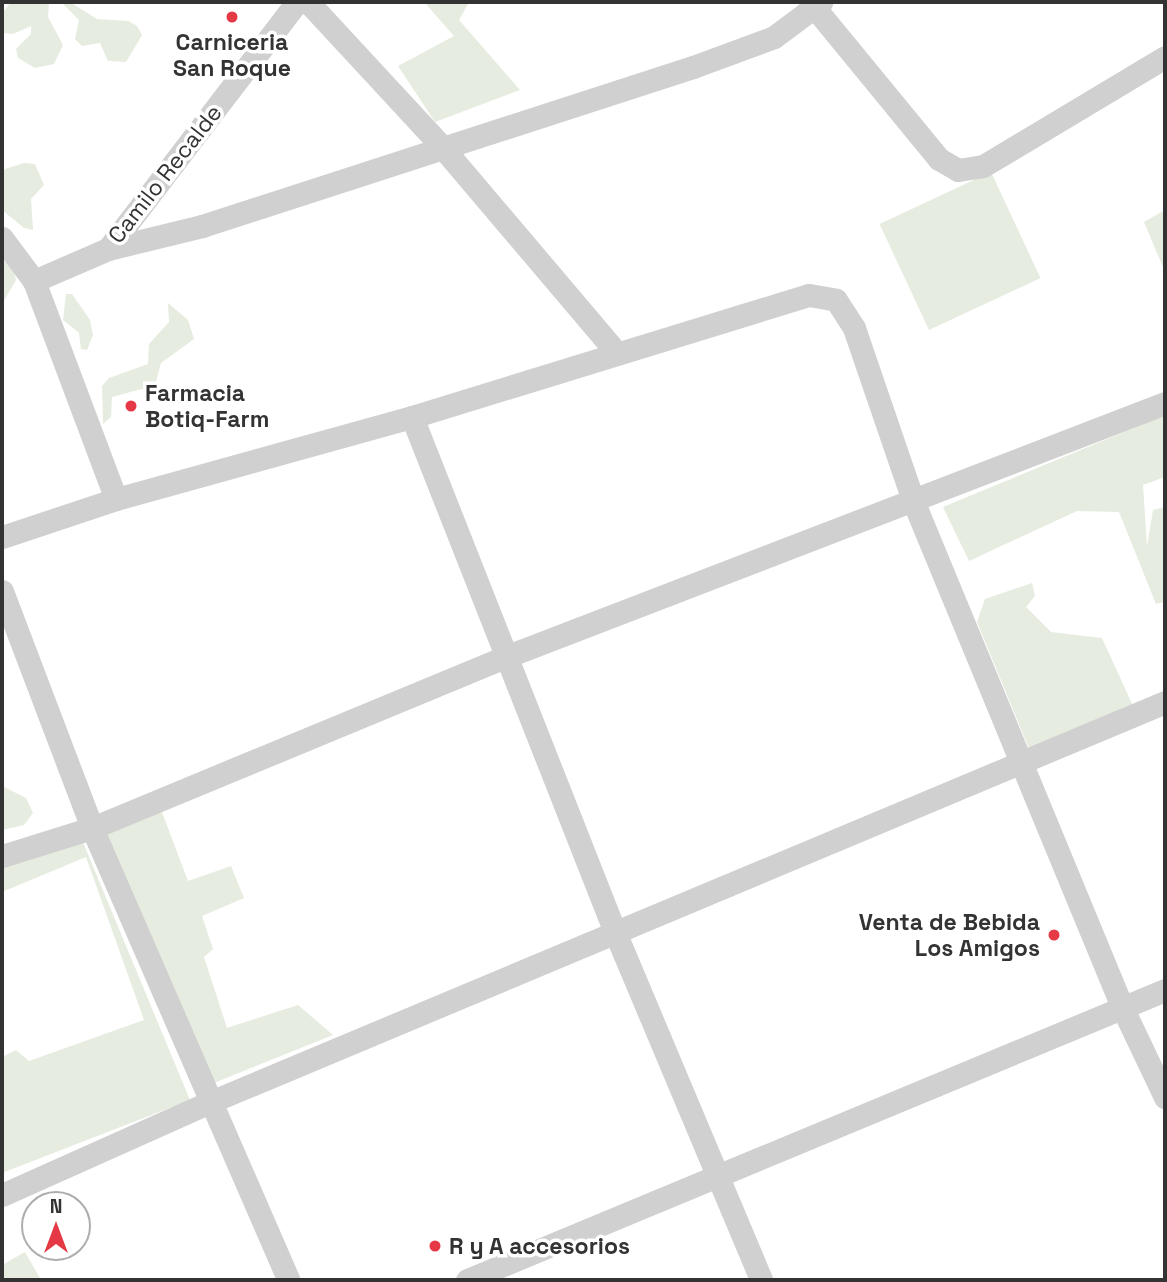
<!DOCTYPE html>
<html>
<head>
<meta charset="utf-8">
<style>
	body { margin:0 }
	#map { position:relative; width:1167px; height:1282px; overflow:hidden; background:#fff; font-family:"Space Grotesk",sans-serif }
	div>[style] { position:absolute }
	.green>* { inset:0; background:#e6ecdf; transform-origin:0 0 }
	.minor>* { height:23px; margin:-11.5px; padding:0 11.5px; transform-origin:11.5px; border-radius:11.5px; background:#d0d0d0 }
	.dots>* { width:19px; height:19px; translate:-50% -50%; box-sizing:border-box; border:4px solid #fff; border-radius:50% }
	span { translate:-50% -50%; white-space:nowrap; text-align:center; line-height:1.15; -webkit-text-stroke:7px #fff; paint-order:stroke }
	.poi-label { font-size:23px; color:#333; font-weight:700 }
	.left { translate:0 -50%; text-align:left }
	.right { translate:-100% -50%; text-align:right }
	.street-label { font-size:23px; color:#333 }
	.frame { position:absolute; inset:0; border:4px solid #333; pointer-events:none }
	.north { position:absolute; left:21px; top:1191px; width:70px; height:70px; box-sizing:border-box; background:#fff; border:2px solid #adadad; border-radius:50%; rotate:0deg; font-size:19px; font-weight:700; line-height:28px; text-align:center; color:#333 }
	.north::after { content:''; display:block; margin:auto; width:24px; height:32px; background:#e63946; clip-path:polygon(50% 0,100% 100%,50% 72%,0 100%) }
</style>
</head>
<body>
<div id="map">
	<div class="green">
		<div style="clip-path:polygon(11px 2px,49px 2px,48px 17px,63px 45px,54px 64px,35px 68px,18px 58px,16px 49px,31px 34px,31px 26px,13px 34px,2px 33px,2px 13px)"></div>
		<div style="clip-path:polygon(61px 2px,70px 2px,97px 19px,128px 21px,137px 26px,142px 35px,126px 62px,108px 61px,100px 43px,82px 46px,75px 39px,79px 20px)"></div>
		<div style="clip-path:polygon(424px 2px,469px 2px,459px 20px,520px 90px,435px 122px,398px 66px,454px 36px)"></div>
		<div style="clip-path:polygon(24px 163px,35px 164px,44px 185px,31px 199px,33px 230px,24px 228px,2px 210px,2px 170px)"></div>
		<div style="left:991px;top:172px;width:117px;height:123px;rotate:65deg"></div>
		<div style="clip-path:polygon(1165px 210px,1165px 272px,1144px 222px)"></div>
		<div style="clip-path:polygon(12px 261px,16px 280px,2px 304px,2px 262px)"></div>
		<div style="clip-path:polygon(66px 294px,72px 294px,90px 320px,93px 335px,87px 350px,81px 349px,79px 333px,63px 320px)"></div>
		<div style="clip-path:polygon(168px 303px,188px 320px,194px 339px,161px 363px,156px 382px,149px 387px,112px 397px,111px 417px,103px 424px,102px 386px,109px 378px,148px 364px,149px 344px,169px 322px)"></div>
		<div style="clip-path:polygon(1165px 415px,1165px 477px,1143px 485px,1147px 546px,1153px 510px,1165px 507px,1165px 602px,1156px 604px,1119px 512px,1077px 511px,969px 561px,943px 507px)"></div>
		<div style="clip-path:polygon(1032px 583px,1035px 596px,1026px 607px,1051px 632px,1102px 638px,1133px 706px,1030px 751px,977px 622px,985px 599px)"></div>
		<div style="clip-path:polygon(2px 786px,26px 798px,33px 813px,24px 825px,2px 830px)"></div>
		<div style="clip-path:polygon(160px 807px,188px 881px,231px 866px,244px 898px,202px 916px,213px 949px,204px 957px,227px 1028px,298px 1005px,333px 1035px,204px 1087px,95px 833px)"></div>
		<div style="clip-path:polygon(80px 835px,190px 1100px,2px 1173px,2px 1057px,16px 1050px,29px 1061px,144px 1020px,86px 857px,2px 892px,2px 862px)"></div>
		<div style="clip-path:polygon(25px 1252px,41px 1280px,2px 1280px,2px 1265px)"></div>
	</div>
	<div class="minor">
		<div style="left:308px;top:2px;width:199px;rotate:47.2deg"></div>
		<div style="left:443px;top:148px;width:266px;rotate:49.7deg"></div>
		<div style="left:810px;top:2px;width:203px;rotate:50.6deg"></div>
		<div style="left:939px;top:159px;width:22px;rotate:30deg"></div>
		<div style="left:958px;top:170px;width:25px;rotate:-9deg"></div>
		<div style="left:983px;top:166px;width:212px;rotate:-30.9deg"></div>
		<div style="left:2px;top:238px;width:54px;rotate:53.3deg"></div>
		<div style="left:34px;top:281px;width:233px;rotate:69.4deg"></div>
		<div style="left:108px;top:249px;width:97px;rotate:-13.7deg"></div>
		<div style="left:202px;top:226px;width:516px;rotate:-17.94deg"></div>
		<div style="left:693px;top:67px;width:86px;rotate:-20.3deg"></div>
		<div style="left:774px;top:37px;width:59px;rotate:-36.7deg"></div>
		<div style="left:34px;top:281px;width:81px;rotate:-23.4deg"></div>
		<div style="left:108px;top:249px;width:311px;rotate:-52.6deg"></div>
		<div style="left:412px;top:417px;width:554px;rotate:68.49deg"></div>
		<div style="left:615px;top:932px;width:377px;rotate:67.2deg"></div>
		<div style="left:2px;top:537px;width:120px;rotate:-18.4deg"></div>
		<div style="left:116px;top:499px;width:307px;rotate:-15.5deg"></div>
		<div style="left:412px;top:417px;width:415px;rotate:-17.1deg"></div>
		<div style="left:809px;top:295px;width:27px;rotate:10deg"></div>
		<div style="left:836px;top:300px;width:33px;rotate:57deg"></div>
		<div style="left:854px;top:328px;width:185px;rotate:71.1deg"></div>
		<div style="left:914px;top:503px;width:547px;rotate:67.56deg"></div>
		<div style="left:1123px;top:1009px;width:98px;rotate:64.5deg"></div>
		<div style="left:2px;top:591px;width:254px;rotate:69.2deg"></div>
		<div style="left:92px;top:828px;width:493px;rotate:66.5deg"></div>
		<div style="left:2px;top:856px;width:94px;rotate:-17.3deg"></div>
		<div style="left:92px;top:828px;width:450px;rotate:-22.5deg"></div>
		<div style="left:508px;top:656px;width:704px;rotate:-21.06deg"></div>
		<div style="left:2px;top:1195px;width:226px;rotate:-24.1deg"></div>
		<div style="left:208px;top:1103px;width:1038px;rotate:-22.73deg"></div>
		<div style="left:467px;top:1280px;width:756px;rotate:-22.56deg"></div>
	</div>
	<div class="dots">
		<div style="left:232px;top:17px;background:#e63946"></div>
		<div style="left:131px;top:406px;background:#e63946"></div>
		<div style="left:1054px;top:935px;background:#e63946"></div>
		<div style="left:435px;top:1246px;background:#e63946"></div>
	</div>
	<div class="poi-label">
		<span style="left:232px;top:55px">Carniceria<br>San Roque</span>
		<span class="left" style="left:145px;top:406px">Farmacia<br>Botiq-Farm</span>
		<span class="right" style="left:1040px;top:935px">Venta de Bebida<br>Los Amigos</span>
		<span class="left" style="left:449px;top:1246px">R y A accesorios</span>
	</div>
	<div class="street-label">
		<span style="left:165px;top:174px;rotate:-52deg">Camilo Recalde</span>
	</div>
	<div class="frame"></div>
	<div class="north">N</div>
</div>
</body>
</html>
